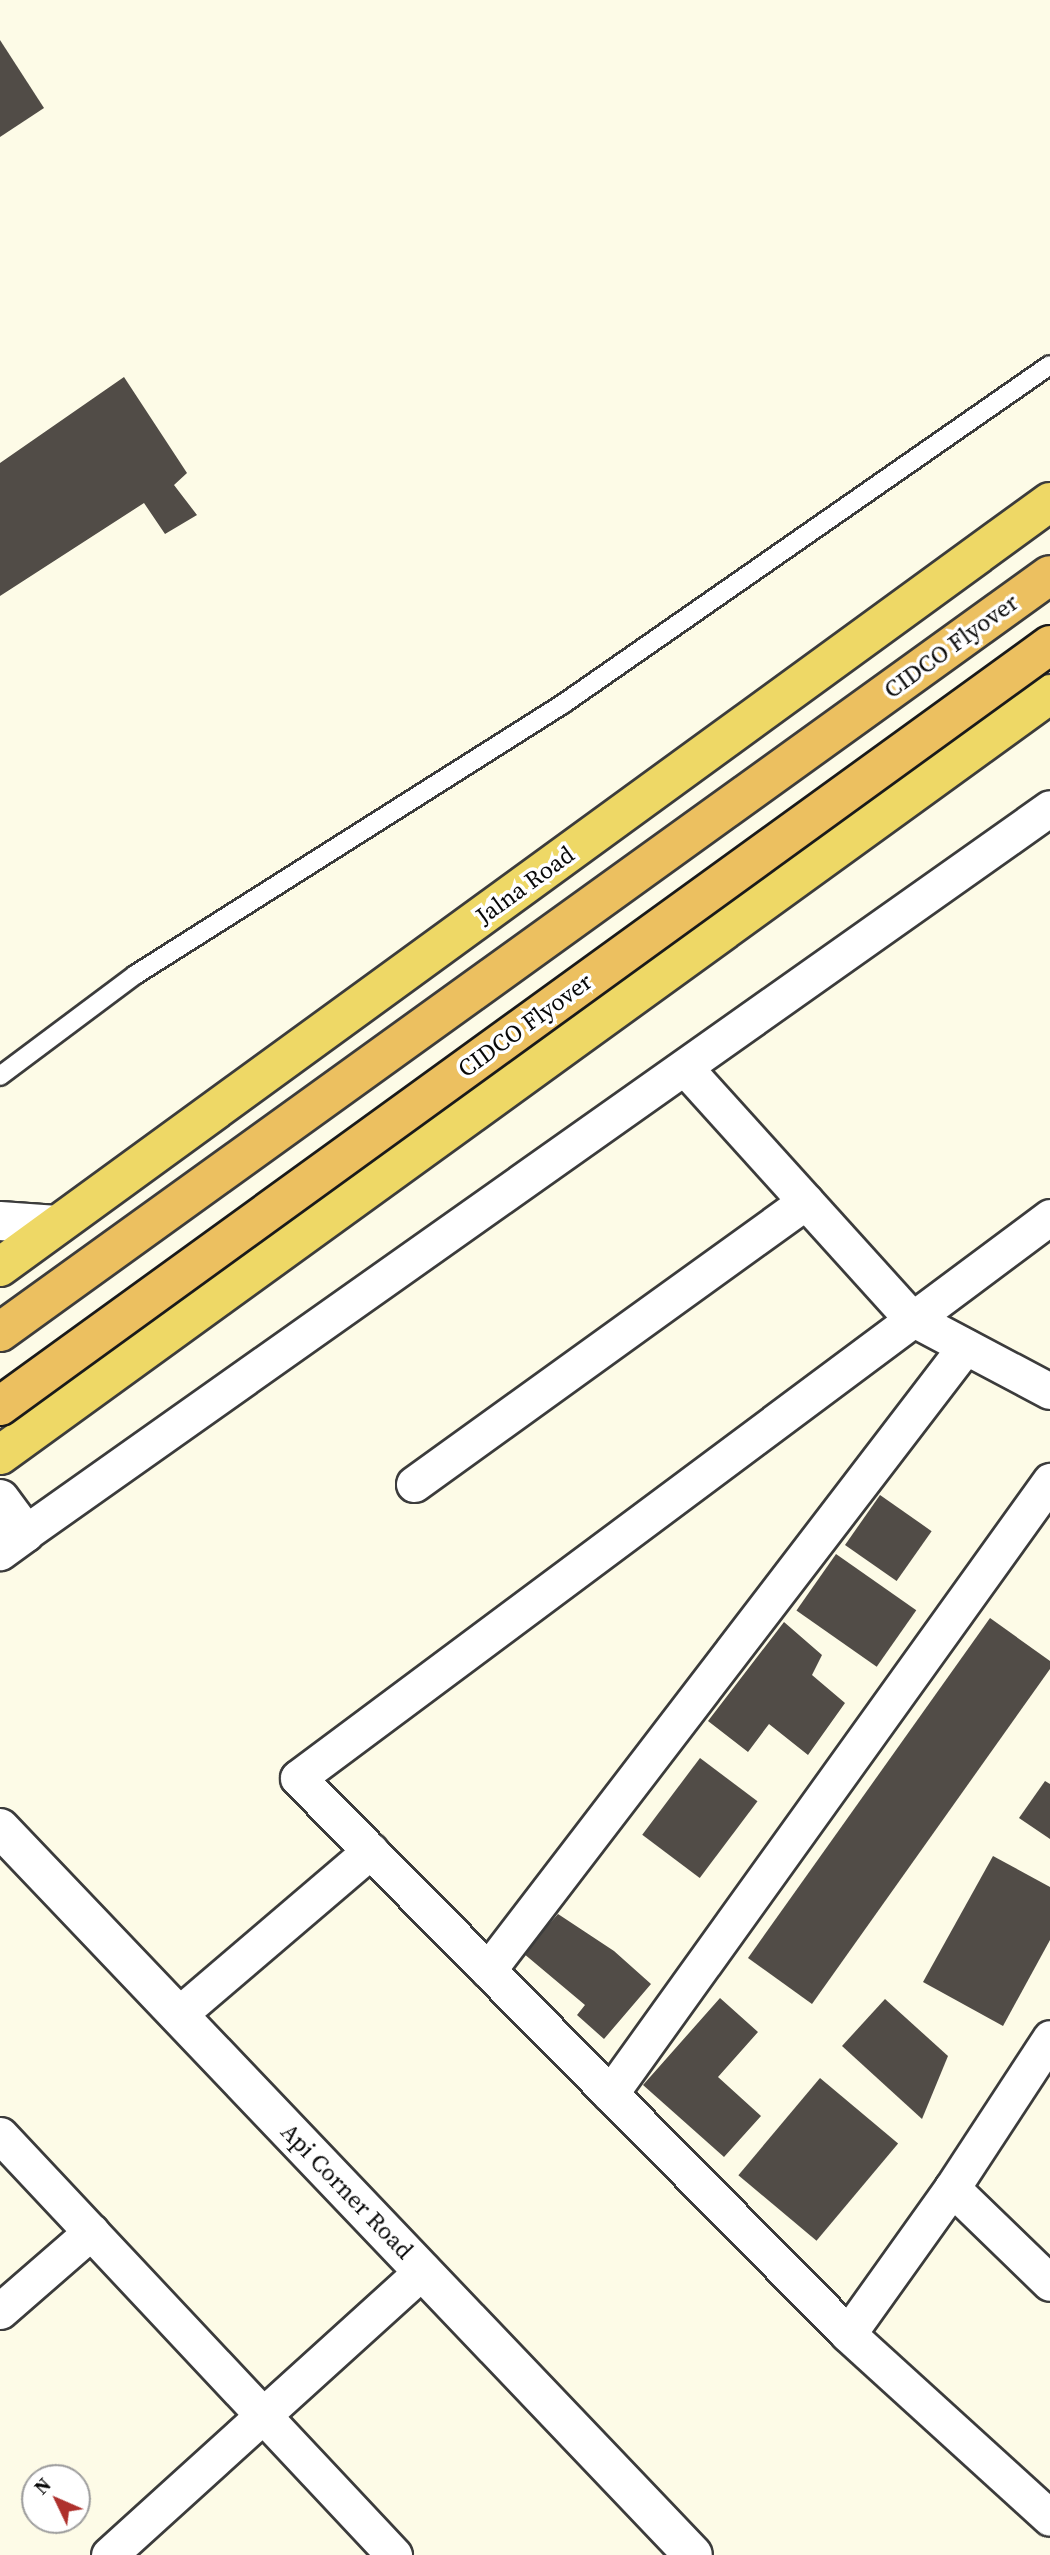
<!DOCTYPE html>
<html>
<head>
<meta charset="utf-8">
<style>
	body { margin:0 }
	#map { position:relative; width:1050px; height:2555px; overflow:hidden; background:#fdfbe7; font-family:"Source Serif 4",serif }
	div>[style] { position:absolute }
	.building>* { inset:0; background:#514c47; transform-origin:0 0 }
	.roads { filter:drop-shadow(2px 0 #3c3c3c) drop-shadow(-2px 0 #3c3c3c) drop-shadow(0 2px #3c3c3c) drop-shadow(0 -2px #3c3c3c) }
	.service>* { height:18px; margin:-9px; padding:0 9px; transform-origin:9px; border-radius:9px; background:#fff }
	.minor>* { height:35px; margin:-17.5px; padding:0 17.5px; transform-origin:17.5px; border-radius:17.5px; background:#fff }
	.tertiary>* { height:38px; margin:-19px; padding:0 19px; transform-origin:19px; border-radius:19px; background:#fff }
	.primary>* { height:38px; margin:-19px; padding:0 19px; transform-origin:19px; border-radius:19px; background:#eed866 }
	.trunk>* { height:38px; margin:-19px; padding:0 19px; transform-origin:19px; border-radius:19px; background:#ecc060 }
	.bridges { filter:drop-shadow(2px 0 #1a1a1a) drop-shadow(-2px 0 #1a1a1a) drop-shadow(0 2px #1a1a1a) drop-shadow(0 -2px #1a1a1a) }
	.trunk-bridge>* { height:38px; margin:-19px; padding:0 19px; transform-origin:19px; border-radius:19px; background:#ecc060 }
	span { translate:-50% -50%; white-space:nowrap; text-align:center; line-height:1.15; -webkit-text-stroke:7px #fff; paint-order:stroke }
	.street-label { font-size:24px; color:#090909 }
	.north { position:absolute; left:21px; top:2464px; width:70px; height:70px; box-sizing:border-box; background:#fff; border:2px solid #9d9d9d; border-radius:50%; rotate:314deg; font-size:19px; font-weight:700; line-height:28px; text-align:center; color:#090909 }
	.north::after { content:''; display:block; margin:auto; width:24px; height:32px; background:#ae312d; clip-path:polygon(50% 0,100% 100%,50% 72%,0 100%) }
</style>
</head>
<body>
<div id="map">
	<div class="building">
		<div style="clip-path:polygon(0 40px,44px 108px,0 137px)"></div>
		<div style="clip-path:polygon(124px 377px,187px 473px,174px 485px,197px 515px,165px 534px,144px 503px,0 596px,0 463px)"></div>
		<div style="left:880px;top:1495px;width:63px;height:61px;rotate:35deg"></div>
		<div style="left:836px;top:1554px;width:98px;height:69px;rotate:35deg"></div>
		<div style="clip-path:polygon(990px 1618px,1050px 1661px,1050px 1669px,812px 2004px,748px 1958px)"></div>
		<div style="clip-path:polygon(784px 1622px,822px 1655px,812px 1675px,845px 1703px,808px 1755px,769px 1724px,748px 1752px,708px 1721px)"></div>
		<div style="left:700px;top:1758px;width:72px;height:96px;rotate:37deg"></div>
		<div style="clip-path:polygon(1045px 1781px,1050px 1784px,1050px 1839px,1019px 1818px)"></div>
		<div style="clip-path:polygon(993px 1856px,1050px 1887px,1050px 1940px,1003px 2026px,923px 1982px)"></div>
		<div style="clip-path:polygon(558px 1914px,614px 1951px,651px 1984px,604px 2039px,577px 2015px,585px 2005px,523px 1953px)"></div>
		<div style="clip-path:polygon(720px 1998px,758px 2032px,718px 2077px,761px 2116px,724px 2157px,643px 2085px)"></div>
		<div style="clip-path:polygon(885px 1999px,948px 2056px,922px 2119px,842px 2046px)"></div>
		<div style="left:820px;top:2078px;width:102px;height:127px;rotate:40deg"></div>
	</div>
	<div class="roads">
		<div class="service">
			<div style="left:0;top:1076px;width:169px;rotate:-36.8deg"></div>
			<div style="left:135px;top:975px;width:507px;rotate:-32.34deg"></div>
			<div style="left:563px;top:704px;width:593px;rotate:-34.84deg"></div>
		</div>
		<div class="minor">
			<div style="left:686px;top:1069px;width:334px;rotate:47.9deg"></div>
			<div style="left:910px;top:1317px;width:158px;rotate:27.9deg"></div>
			<div style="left:1050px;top:1217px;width:938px;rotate:143.28deg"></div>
			<div style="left:298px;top:1778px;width:782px;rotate:45.31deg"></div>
			<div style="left:848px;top:2334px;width:273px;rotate:42.3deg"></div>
			<div style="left:414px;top:1484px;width:483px;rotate:-35.8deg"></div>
			<div style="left:25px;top:1533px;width:1255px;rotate:-35.27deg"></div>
			<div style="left:488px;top:1970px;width:785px;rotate:-52.56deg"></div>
			<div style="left:178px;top:2015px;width:253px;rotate:-40.5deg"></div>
			<div style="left:610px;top:2094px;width:755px;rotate:-54.33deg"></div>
			<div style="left:0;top:2135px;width:576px;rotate:46.83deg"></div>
			<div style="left:952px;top:2188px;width:136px;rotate:44.1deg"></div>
			<div style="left:0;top:2311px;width:121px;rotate:-41deg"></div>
			<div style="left:848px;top:2334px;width:179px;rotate:-54.5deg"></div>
			<div style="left:952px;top:2188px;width:179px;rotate:-56.8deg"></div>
			<div style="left:109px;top:2555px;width:424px;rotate:-42.2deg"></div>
		</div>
		<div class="tertiary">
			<div style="left:0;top:1221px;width:57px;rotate:4deg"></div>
			<div style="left:0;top:1499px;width:42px;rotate:53.7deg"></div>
			<div style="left:25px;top:1533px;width:31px;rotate:144deg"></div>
			<div style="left:0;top:1828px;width:1004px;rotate:46.37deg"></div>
		</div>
		<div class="primary">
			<div style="left:0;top:1267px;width:1299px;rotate:-36.08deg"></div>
			<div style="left:0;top:1455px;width:1297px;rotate:-35.93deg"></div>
		</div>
		<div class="trunk">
			<div style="left:0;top:1332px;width:1294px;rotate:-35.79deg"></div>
		</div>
	</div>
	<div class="bridges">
		<div class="trunk-bridge">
			<div style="left:0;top:1406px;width:1297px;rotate:-35.93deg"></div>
		</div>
	</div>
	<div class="street-label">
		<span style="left:951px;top:646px;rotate:-36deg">CIDCO Flyover</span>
		<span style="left:525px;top:885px;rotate:-36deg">Jalna Road</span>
		<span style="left:525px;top:1025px;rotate:-36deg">CIDCO Flyover</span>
		<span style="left:347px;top:2191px;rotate:46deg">Api Corner Road</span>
	</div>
	<div class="north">N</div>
</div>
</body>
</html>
